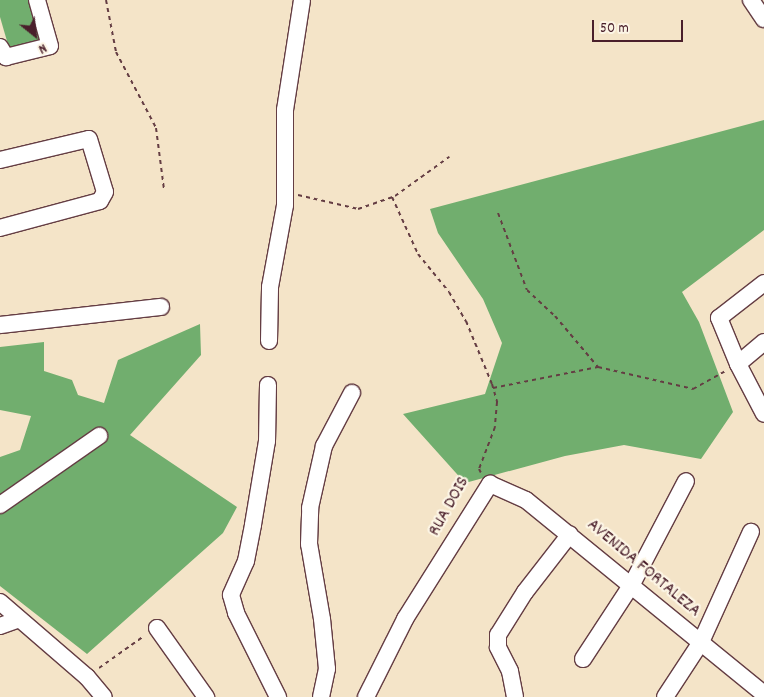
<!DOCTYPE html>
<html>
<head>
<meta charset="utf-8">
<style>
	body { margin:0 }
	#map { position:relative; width:764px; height:697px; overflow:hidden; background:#f4e4c8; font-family:Dekko,sans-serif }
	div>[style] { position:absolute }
	.forest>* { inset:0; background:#71ae6e }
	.path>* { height:2px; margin-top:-1px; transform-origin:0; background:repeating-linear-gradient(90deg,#643d43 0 4px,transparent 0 8px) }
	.roads { filter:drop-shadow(1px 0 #643d43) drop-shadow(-1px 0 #643d43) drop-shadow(0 1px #643d43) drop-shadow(0 -1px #643d43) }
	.minor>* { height:16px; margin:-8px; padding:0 8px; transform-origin:8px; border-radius:8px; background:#fff }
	span { translate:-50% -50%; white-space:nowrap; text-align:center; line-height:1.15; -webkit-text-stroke:4.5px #fcf5e5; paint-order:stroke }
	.street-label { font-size:18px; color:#4a1f2b }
	.north { position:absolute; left:10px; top:10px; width:50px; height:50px; -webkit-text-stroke:4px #fcf5e5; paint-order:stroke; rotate:151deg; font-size:14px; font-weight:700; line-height:20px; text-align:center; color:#4a1f2b }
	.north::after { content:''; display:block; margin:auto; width:18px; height:22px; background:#4a1f2b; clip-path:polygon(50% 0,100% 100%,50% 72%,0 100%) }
	.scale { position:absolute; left:592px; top:20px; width:91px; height:22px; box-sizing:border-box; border:2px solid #4a1f2b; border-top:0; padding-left:6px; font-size:15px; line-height:18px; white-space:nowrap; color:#4a1f2b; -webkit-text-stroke:4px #fcf5e5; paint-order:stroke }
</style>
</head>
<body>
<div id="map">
	<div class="forest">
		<div style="clip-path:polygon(0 0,32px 0,45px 40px,9px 48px,0 17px)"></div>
		<div style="clip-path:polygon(764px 120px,764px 230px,682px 292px,699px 322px,733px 412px,701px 459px,624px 445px,565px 456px,465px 483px,403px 414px,485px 394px,502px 343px,483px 299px,438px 233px,430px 209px)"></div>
		<div style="clip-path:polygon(200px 324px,201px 355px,130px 435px,237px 507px,223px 533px,87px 654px,0 586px,0 457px,20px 450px,31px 416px,0 410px,0 347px,44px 342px,44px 371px,72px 380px,78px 395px,104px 403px,118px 360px)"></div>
	</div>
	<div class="path">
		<div style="left:106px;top:0;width:53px;rotate:79.1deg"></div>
		<div style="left:116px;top:52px;width:86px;rotate:62.2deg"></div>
		<div style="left:156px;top:128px;width:63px;rotate:82.6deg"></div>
		<div style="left:298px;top:195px;width:62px;rotate:13.1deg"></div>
		<div style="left:358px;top:209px;width:39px;rotate:-19deg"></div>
		<div style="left:395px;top:196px;width:67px;rotate:-35.8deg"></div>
		<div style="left:392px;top:197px;width:63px;rotate:65.5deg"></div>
		<div style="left:418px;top:254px;width:49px;rotate:50.8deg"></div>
		<div style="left:449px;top:292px;width:34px;rotate:60deg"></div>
		<div style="left:466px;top:321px;width:68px;rotate:67.6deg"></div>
		<div style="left:492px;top:384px;width:19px;rotate:74deg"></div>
		<div style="left:497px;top:402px;width:25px;rotate:95deg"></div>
		<div style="left:495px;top:427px;width:45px;rotate:110.9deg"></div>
		<div style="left:479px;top:469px;width:4px;rotate:63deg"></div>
		<div style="left:498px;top:213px;width:82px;rotate:69.4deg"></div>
		<div style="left:527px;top:290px;width:38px;rotate:43deg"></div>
		<div style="left:555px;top:316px;width:67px;rotate:49.9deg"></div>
		<div style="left:493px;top:388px;width:107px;rotate:-11.3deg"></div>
		<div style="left:598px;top:367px;width:98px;rotate:13deg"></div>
		<div style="left:693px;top:389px;width:39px;rotate:-29deg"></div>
		<div style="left:99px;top:668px;width:55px;rotate:-35.4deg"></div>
	</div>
	<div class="roads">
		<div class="minor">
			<div style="left:751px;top:0;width:23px;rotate:56deg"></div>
			<div style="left:0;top:47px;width:12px;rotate:59deg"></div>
			<div style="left:6px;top:57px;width:45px;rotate:-14deg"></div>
			<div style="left:50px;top:46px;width:48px;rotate:-105.8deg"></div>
			<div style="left:0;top:160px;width:91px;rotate:-13.3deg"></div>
			<div style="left:89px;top:139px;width:55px;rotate:73.2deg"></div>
			<div style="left:105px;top:192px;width:10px;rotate:119deg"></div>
			<div style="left:100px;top:201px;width:104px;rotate:164.9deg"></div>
			<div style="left:0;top:325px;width:162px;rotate:-6.4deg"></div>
			<div style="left:269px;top:341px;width:54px;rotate:-88.9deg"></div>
			<div style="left:270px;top:287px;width:83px;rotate:-79.6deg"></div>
			<div style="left:285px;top:205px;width:95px;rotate:-90deg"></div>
			<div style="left:285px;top:110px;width:111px;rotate:-81.2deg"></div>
			<div style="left:764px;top:342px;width:34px;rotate:140deg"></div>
			<div style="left:738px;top:364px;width:56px;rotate:62.5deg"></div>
			<div style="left:738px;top:364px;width:50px;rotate:-112.4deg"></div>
			<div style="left:719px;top:318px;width:57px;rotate:-37.9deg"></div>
			<div style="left:268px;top:385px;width:56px;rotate:91deg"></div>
			<div style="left:267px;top:441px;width:85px;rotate:99.5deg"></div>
			<div style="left:253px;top:525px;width:37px;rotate:101deg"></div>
			<div style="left:246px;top:561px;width:37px;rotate:114deg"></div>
			<div style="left:231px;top:595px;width:19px;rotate:74deg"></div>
			<div style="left:236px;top:613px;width:94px;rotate:63.4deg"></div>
			<div style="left:0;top:505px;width:121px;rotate:-34.9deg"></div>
			<div style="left:0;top:602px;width:115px;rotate:40.8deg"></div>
			<div style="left:87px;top:677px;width:26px;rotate:50deg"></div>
			<div style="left:0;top:626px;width:20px;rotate:-20deg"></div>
			<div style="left:157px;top:628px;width:85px;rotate:54.6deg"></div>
			<div style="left:583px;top:659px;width:90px;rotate:-56.8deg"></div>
			<div style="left:632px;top:584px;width:116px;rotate:-62.3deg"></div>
			<div style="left:321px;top:697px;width:29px;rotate:-78deg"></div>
			<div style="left:327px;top:669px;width:50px;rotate:-95.7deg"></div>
			<div style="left:322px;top:619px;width:76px;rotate:-99.8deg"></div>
			<div style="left:309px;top:544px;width:36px;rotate:-88deg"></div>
			<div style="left:310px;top:508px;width:64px;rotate:-77.3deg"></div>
			<div style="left:324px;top:446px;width:60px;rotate:-62.2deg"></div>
			<div style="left:366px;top:697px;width:87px;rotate:-63.4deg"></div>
			<div style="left:405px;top:619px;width:160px;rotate:-57.8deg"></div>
			<div style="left:490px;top:484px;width:39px;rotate:24deg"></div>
			<div style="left:526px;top:500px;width:307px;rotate:39.2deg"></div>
			<div style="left:515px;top:697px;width:26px;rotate:-101deg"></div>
			<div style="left:510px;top:671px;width:27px;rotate:-117deg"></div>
			<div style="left:498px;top:647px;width:12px;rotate:-90deg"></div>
			<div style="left:498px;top:635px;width:51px;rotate:-57.9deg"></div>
			<div style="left:525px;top:592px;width:73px;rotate:-52.2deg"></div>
			<div style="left:665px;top:697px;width:66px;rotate:-56.8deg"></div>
			<div style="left:701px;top:642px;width:121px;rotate:-65.6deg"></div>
		</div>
	</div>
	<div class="street-label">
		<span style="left:450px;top:507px;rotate:-61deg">RUA DOIS</span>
		<span style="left:643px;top:569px;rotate:40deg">AVENIDA FORTALEZA</span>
	</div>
	<div class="north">N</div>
	<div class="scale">50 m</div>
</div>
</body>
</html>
